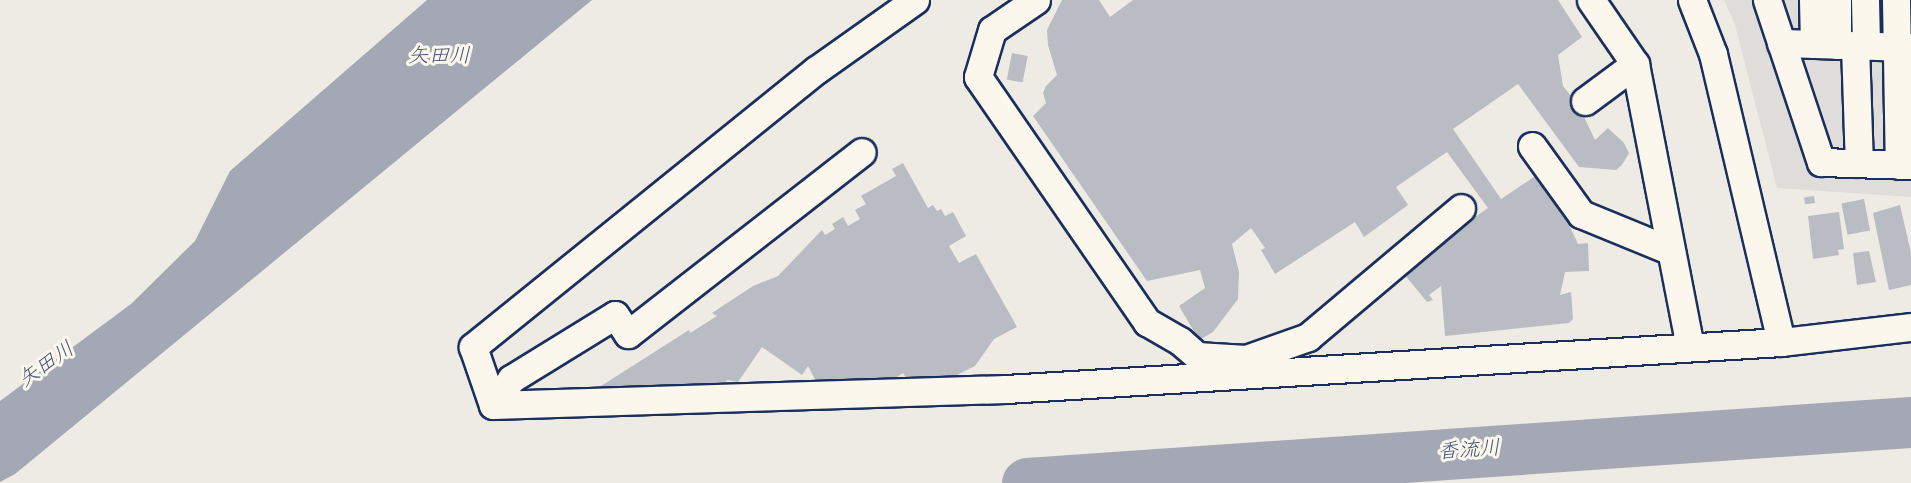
<!DOCTYPE html>
<html>
<head>
<meta charset="utf-8">
<style>
	body { margin:0 }
	#map { position:relative; width:1911px; height:483px; overflow:hidden; background:#eeebe4; font-family:"Gochi Hand","Klee One",sans-serif }
	div>[style] { position:absolute }
	.built>* { inset:0; background:#deddda }
	.water>* { inset:0; background:#a3a8b4 }
	.river>* { height:51px; margin:-25.5px; padding:0 25.5px; transform-origin:25.5px; border-radius:25.5px; background:#a3a8b4 }
	.building>* { inset:0; background:#b9bcc3; transform-origin:0 0 }
	.roads { filter:drop-shadow(2px 0 #1b2f5e) drop-shadow(-2px 0 #1b2f5e) drop-shadow(0 2px #1b2f5e) drop-shadow(0 -2px #1b2f5e) }
	.minor>* { height:27px; margin:-13.5px; padding:0 13.5px; transform-origin:13.5px; border-radius:13.5px; background:#fbf7ec }
	span { translate:-50% -50%; white-space:nowrap; text-align:center; line-height:1.15; -webkit-text-stroke:6px #fbf7ec; paint-order:stroke }
	.water-label { font-size:21px; color:#445378; font-style:italic }
</style>
</head>
<body>
<div id="map">
	<div class="built">
		<div style="clip-path:polygon(1724px 0,1911px 0,1911px 197px,1777px 188px,1735px 25px)"></div>
	</div>
	<div class="water">
		<div style="clip-path:polygon(427px 0,592px 0,15px 474px,0 482px,0 401px,131px 304px,195px 241px,230px 171px)"></div>
	</div>
	<div class="river">
		<div style="left:1027px;top:483px;width:886px;rotate:-3.95deg"></div>
	</div>
	<div class="building">
		<div style="clip-path:polygon(1062px 0,1099px 0,1110px 17px,1133px 0,1558px 0,1582px 37px,1558px 55px,1563px 86px,1579px 106px,1595px 140px,1608px 128px,1624px 143px,1629px 153px,1622px 165px,1616px 170px,1579px 167px,1518px 84px,1453px 129px,1501px 199px,1537px 175px,1576px 222px,1570px 227px,1578px 244px,1588px 243px,1589px 271px,1565px 272px,1560px 295px,1571px 292px,1573px 319px,1569px 323px,1445px 336px,1441px 286px,1429px 295px,1433px 300px,1427px 302px,1404px 274px,1405px 266px,1488px 208px,1447px 152px,1396px 187px,1408px 205px,1364px 237px,1355px 222px,1275px 274px,1261px 250px,1265px 248px,1251px 228px,1232px 244px,1239px 272px,1238px 299px,1213px 332px,1199px 340px,1179px 306px,1205px 288px,1200px 270px,1147px 281px,1033px 116px,1046px 103px,1043px 93px,1046px 86px,1057px 75px,1048px 45px,1047px 30px)"></div>
		<div style="left:1012px;top:53px;width:16px;height:27px;rotate:11deg"></div>
		<div style="clip-path:polygon(903px 163px,928px 208px,933px 205px,937px 211px,941px 209px,945px 216px,953px 212px,966px 236px,949px 246px,959px 263px,976px 254px,1017px 327px,994px 339px,975px 366px,947px 380px,909px 383px,903px 373px,886px 384px,817px 383px,808px 366px,802px 375px,762px 347px,738px 382px,727px 380px,722px 388px,605px 391px,601px 386px,689px 330px,690px 333px,717px 316px,712px 313px,753px 286px,778px 276px,822px 230px,825px 235px,835px 229px,832px 224px,843px 217px,848px 226px,860px 219px,855px 210px,866px 204px,861px 196px,896px 176px,892px 169px)"></div>
		<div style="left:1814px;top:196px;width:7px;height:10px;rotate:82deg"></div>
		<div style="left:1864px;top:199px;width:32px;height:23px;rotate:79deg"></div>
		<div style="clip-path:polygon(1900px 205px,1911px 253px,1911px 285px,1889px 290px,1873px 213px)"></div>
		<div style="clip-path:polygon(1839px 212px,1844px 249px,1838px 250px,1839px 255px,1813px 259px,1808px 216px)"></div>
		<div style="clip-path:polygon(1869px 251px,1876px 282px,1857px 285px,1853px 253px)"></div>
	</div>
	<div class="roads">
		<div class="minor">
			<div style="left:915px;top:0;width:121px;rotate:144.7deg"></div>
			<div style="left:816px;top:70px;width:441px;rotate:141.1deg"></div>
			<div style="left:473px;top:347px;width:61px;rotate:71deg"></div>
			<div style="left:493px;top:405px;width:513px;rotate:-1.79deg"></div>
			<div style="left:1006px;top:389px;width:776px;rotate:-3.47deg"></div>
			<div style="left:1781px;top:342px;width:131px;rotate:-6.6deg"></div>
			<div style="left:1036px;top:0;width:53px;rotate:145.7deg"></div>
			<div style="left:992px;top:30px;width:49px;rotate:106.6deg"></div>
			<div style="left:978px;top:77px;width:298px;rotate:55.4deg"></div>
			<div style="left:1147px;top:322px;width:38px;rotate:30deg"></div>
			<div style="left:1180px;top:341px;width:23px;rotate:41deg"></div>
			<div style="left:1197px;top:356px;width:49px;rotate:3.5deg"></div>
			<div style="left:1246px;top:359px;width:66px;rotate:-19.5deg"></div>
			<div style="left:1308px;top:337px;width:200px;rotate:-40.1deg"></div>
			<div style="left:1591px;top:0;width:78px;rotate:55.5deg"></div>
			<div style="left:1635px;top:64px;width:288px;rotate:79deg"></div>
			<div style="left:1692px;top:0;width:58px;rotate:68.7deg"></div>
			<div style="left:1713px;top:54px;width:296px;rotate:76.7deg"></div>
			<div style="left:1767px;top:0;width:171px;rotate:71.6deg"></div>
			<div style="left:1821px;top:162px;width:90px;rotate:1.9deg"></div>
			<div style="left:1813px;top:0;width:44px;rotate:88.7deg"></div>
			<div style="left:1837px;top:0;width:45px;rotate:90deg"></div>
			<div style="left:1865px;top:0;width:45px;rotate:88.7deg"></div>
			<div style="left:1896px;top:0;width:165px;rotate:89deg"></div>
			<div style="left:1781px;top:43px;width:130px;rotate:1.8deg"></div>
			<div style="left:1855px;top:45px;width:118px;rotate:88.1deg"></div>
			<div style="left:1585px;top:101px;width:62px;rotate:-36.5deg"></div>
			<div style="left:1532px;top:146px;width:84px;rotate:54.2deg"></div>
			<div style="left:1581px;top:214px;width:97px;rotate:22.3deg"></div>
			<div style="left:493px;top:405px;width:32px;rotate:-55deg"></div>
			<div style="left:511px;top:379px;width:122px;rotate:-31.6deg"></div>
			<div style="left:615px;top:315px;width:23px;rotate:56deg"></div>
			<div style="left:628px;top:334px;width:296px;rotate:-37.9deg"></div>
		</div>
	</div>
	<div class="water-label">
		<span style="left:439px;top:59px">矢田川</span>
		<span style="left:48px;top:367px;rotate:-35deg">矢田川</span>
		<span style="left:1469px;top:453px;rotate:-4deg">香流川</span>
	</div>
</div>
</body>
</html>
